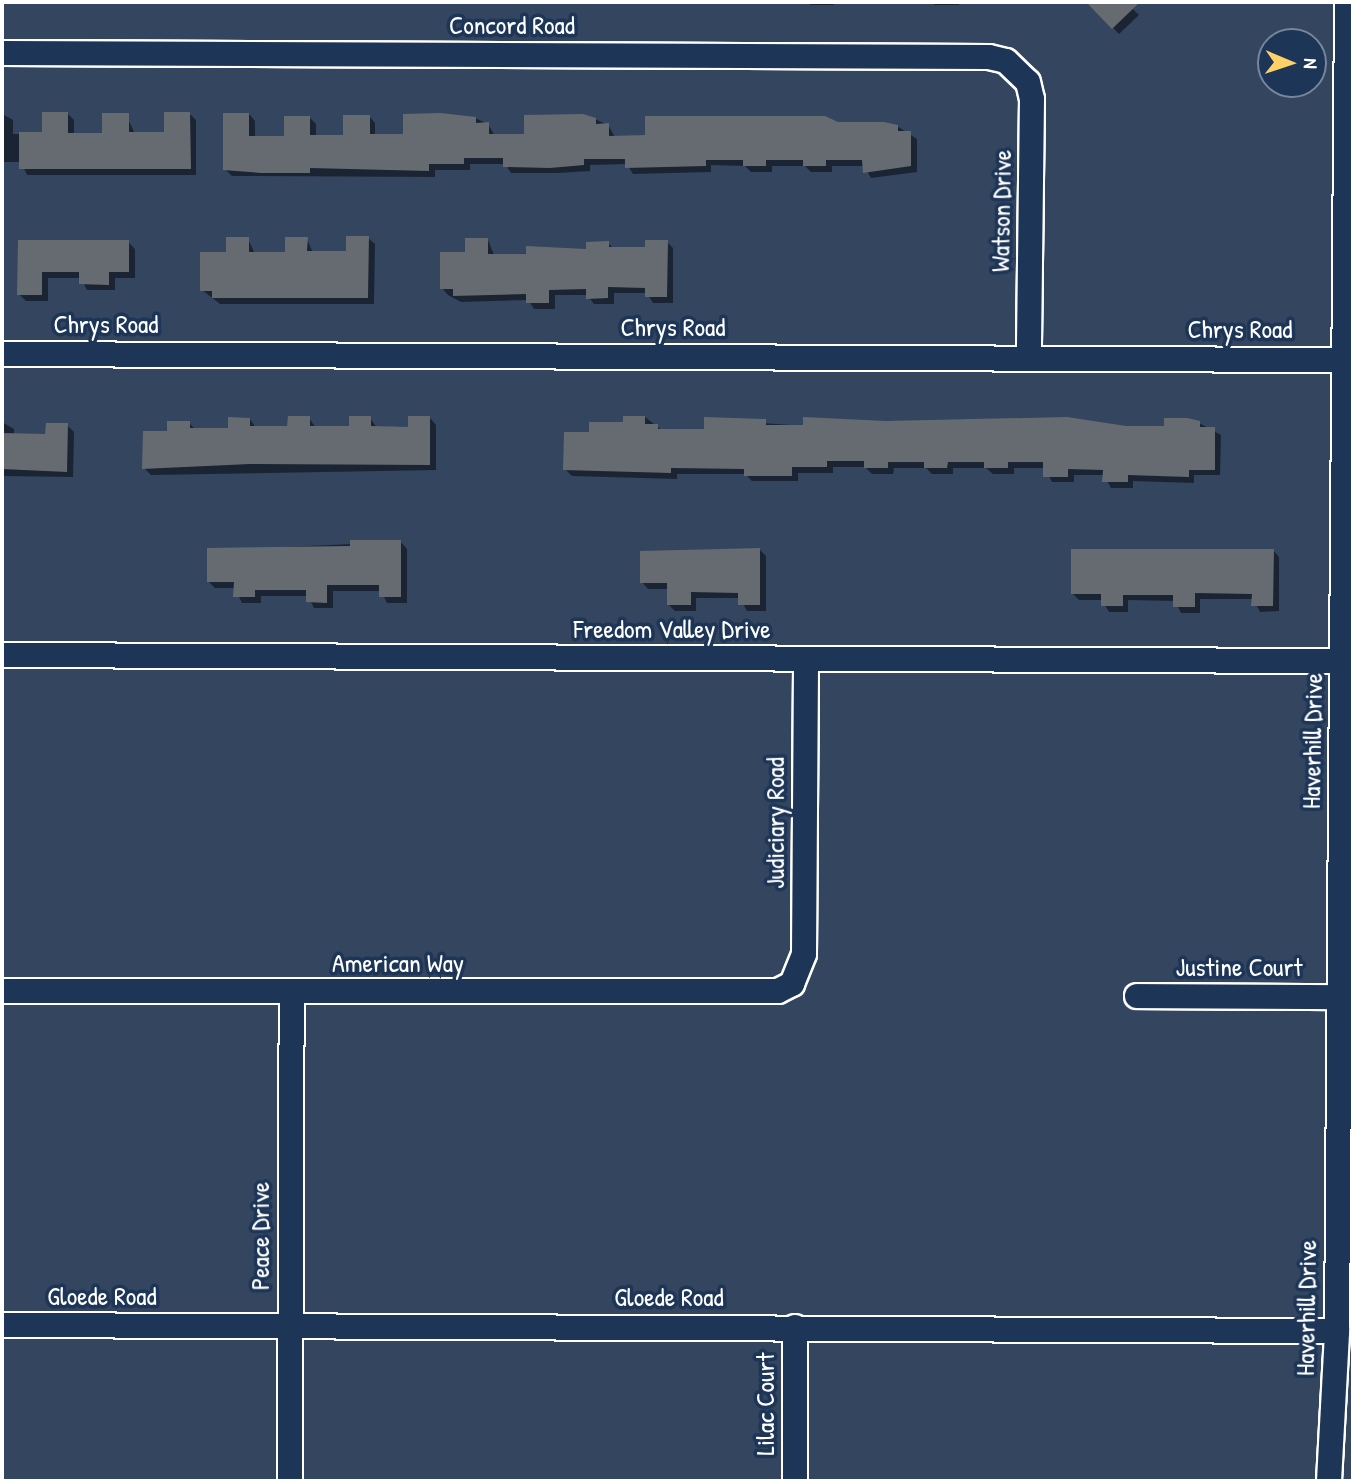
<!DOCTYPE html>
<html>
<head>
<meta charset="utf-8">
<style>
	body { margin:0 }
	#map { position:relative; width:1355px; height:1483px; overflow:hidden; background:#33455f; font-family:"Patrick Hand",sans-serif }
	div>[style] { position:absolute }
	.shadow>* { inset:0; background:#0007; transform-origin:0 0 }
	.building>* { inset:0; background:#666b71 }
	.roads { filter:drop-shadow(2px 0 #fff) drop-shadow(-2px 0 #fff) drop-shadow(0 2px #fff) drop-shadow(0 -2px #fff) }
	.street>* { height:24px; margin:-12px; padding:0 12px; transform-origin:12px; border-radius:12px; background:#1d3557 }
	span { translate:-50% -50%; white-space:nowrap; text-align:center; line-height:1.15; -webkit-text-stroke:7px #1d3557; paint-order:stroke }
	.street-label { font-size:26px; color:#fff }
	.frame { position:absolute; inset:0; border:4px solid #fff; pointer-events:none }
	.north { position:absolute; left:1257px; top:28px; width:70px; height:70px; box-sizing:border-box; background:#1d3557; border:2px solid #77869a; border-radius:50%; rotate:92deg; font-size:19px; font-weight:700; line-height:28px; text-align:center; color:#fff }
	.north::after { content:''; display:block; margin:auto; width:24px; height:32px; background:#ffd166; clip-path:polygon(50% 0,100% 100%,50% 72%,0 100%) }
</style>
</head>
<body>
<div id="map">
	<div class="shadow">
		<div style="clip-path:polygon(719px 2px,774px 2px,774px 4px)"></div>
		<div style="left:810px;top:2px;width:24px;height:3px"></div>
		<div style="left:934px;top:2px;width:25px;height:3px"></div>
		<div style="clip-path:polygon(1088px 2px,1125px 2px,1139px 15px,1119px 34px)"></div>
		<div style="clip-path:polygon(2px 114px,13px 120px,13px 134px,44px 134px,68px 114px,74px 120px,74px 135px,104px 135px,128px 119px,135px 134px,166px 134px,190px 114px,196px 120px,196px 175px,27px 175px,21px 162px,2px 162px)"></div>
		<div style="clip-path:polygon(249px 114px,255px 121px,255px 138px,286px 138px,310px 118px,316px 124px,316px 137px,345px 136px,369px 116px,375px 123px,375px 136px,405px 136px,475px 118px,488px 124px,495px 136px,526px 136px,595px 119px,608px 125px,615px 137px,838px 124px,897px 126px,917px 139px,917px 172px,871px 178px,864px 166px,832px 166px,832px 172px,811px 172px,805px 166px,772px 166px,772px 172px,751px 172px,745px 166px,711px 165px,711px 172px,633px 174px,627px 164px,590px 165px,590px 171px,558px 173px,511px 173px,505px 164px,470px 164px,470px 170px,435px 170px,435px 177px,232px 176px,225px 169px)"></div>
		<div style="clip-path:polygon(368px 238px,375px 244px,374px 304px,220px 304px,202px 290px,228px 254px,248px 239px,255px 254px,286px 254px,307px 239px,313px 253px,348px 253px)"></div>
		<div style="clip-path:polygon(488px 240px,494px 255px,587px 251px,608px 243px,614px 249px,647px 249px,667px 242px,673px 248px,673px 303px,653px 303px,647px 293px,614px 293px,614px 304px,594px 304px,587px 295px,555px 295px,555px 309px,534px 309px,528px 300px,461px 302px,448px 295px,442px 288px,467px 253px)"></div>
		<div style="clip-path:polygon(19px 242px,128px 242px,135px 249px,135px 278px,115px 278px,115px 290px,87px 290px,81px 278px,48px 278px,48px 301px,26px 301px,19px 294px)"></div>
		<div style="clip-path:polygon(645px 417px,663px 431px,705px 431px,705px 419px,805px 426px,886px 423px,1166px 428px,1199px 423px,1221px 435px,1220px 475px,1194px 475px,1194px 483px,1133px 481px,1133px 488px,1111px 488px,1104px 475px,1074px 475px,1074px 482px,1052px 482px,1045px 468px,1014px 468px,1014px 474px,993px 474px,986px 468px,953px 468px,953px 474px,932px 474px,926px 468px,894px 468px,893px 474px,872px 474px,865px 467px,833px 467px,833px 473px,798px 473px,798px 481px,752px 481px,745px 474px,677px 474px,677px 479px,572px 476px,565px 469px,591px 434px)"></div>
		<div style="clip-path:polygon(309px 418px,316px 428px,351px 428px,370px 418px,377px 428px,409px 428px,430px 418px,436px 425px,436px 470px,151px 475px,144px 468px,169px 433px,189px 423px,196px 430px,230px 430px,250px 419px,256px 428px,289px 428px)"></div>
		<div style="clip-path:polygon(2px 422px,14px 429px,14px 435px,47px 435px,67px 425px,74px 432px,73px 477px,2px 476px)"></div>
		<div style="clip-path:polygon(401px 542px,407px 549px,407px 603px,387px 603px,381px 591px,333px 591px,333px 608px,314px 608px,308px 596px,261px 596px,261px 603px,242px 603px,235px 588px,215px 588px,209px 582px,209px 550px)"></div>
		<div style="clip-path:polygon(760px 550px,766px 556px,766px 611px,747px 611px,740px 598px,696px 598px,696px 611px,675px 611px,668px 604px,668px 589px,648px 589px,642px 582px)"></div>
		<div style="clip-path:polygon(1273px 550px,1279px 557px,1279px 611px,1260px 612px,1253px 599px,1200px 599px,1200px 613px,1181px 613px,1175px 601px,1128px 600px,1128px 612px,1109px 612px,1102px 600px,1079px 600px,1072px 593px)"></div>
	</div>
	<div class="building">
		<div style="clip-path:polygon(1086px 2px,1140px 2px,1112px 29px)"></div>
		<div style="clip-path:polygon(42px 112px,68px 112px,68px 133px,102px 133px,102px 113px,129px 113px,129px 132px,164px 132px,164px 112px,190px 112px,191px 169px,19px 169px,19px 132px,42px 132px)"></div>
		<div style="clip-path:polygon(223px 113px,249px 113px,249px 136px,284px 136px,284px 116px,310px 116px,310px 135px,343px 135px,343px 115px,370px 115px,370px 134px,403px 134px,403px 114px,440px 113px,476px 117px,476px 123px,489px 122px,489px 134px,524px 134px,524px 115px,583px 114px,596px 118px,596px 124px,609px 123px,609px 136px,645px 135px,645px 116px,825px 116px,838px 122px,884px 122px,898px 125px,898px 131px,911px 131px,911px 166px,863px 173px,862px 160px,826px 160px,826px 166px,803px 166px,803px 160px,766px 160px,766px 166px,743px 166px,743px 160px,706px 160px,706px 166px,625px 168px,625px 159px,584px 159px,584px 165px,550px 168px,503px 167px,503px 158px,464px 158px,464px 164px,429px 164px,429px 171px,310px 168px,310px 173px,261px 173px,223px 170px)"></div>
		<div style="clip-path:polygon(346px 236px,369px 236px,368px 298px,212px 298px,212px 291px,200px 291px,200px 252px,226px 252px,226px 237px,249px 237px,249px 252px,285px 252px,285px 237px,308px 237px,307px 251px,346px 251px)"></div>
		<div style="clip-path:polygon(465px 238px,488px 238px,488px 254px,526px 254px,526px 246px,586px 249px,586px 242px,609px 241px,609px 247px,645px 247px,645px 240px,668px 240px,667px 297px,645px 297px,645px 288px,608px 287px,608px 298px,586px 299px,586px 289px,549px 290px,549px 303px,526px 303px,526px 294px,453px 296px,453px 289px,440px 289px,440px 252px,465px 252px)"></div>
		<div style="clip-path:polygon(18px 240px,129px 240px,129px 272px,109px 272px,109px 285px,79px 284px,79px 272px,42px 272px,42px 295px,17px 295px)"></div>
		<div style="clip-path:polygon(288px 416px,310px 416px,310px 426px,349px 426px,349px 416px,371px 416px,371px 426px,408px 427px,408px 416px,430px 416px,430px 465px,250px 464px,142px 469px,143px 431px,167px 431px,167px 421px,190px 421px,190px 428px,228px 428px,228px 417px,250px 418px,250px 426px,287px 426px)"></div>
		<div style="clip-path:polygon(623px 416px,645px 416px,645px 424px,658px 424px,658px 429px,704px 429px,704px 417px,766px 419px,766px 425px,803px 425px,803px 417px,886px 421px,1067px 417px,1126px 426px,1164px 426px,1164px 418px,1187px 418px,1200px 421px,1200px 427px,1215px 427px,1215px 470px,1189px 470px,1189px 477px,1128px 475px,1128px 482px,1102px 482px,1103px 470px,1068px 469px,1068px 477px,1043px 477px,1043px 462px,1008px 462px,1008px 468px,984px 468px,984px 462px,948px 462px,947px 468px,924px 468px,924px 462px,888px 462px,888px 468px,864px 468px,864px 461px,827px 461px,827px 467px,792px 467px,792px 476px,744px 476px,744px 469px,671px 468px,671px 473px,563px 470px,564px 432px,589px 432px,589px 422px,623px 422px)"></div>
		<div style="clip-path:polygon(46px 423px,68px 423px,67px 472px,2px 469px,2px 433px,45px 434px)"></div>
		<div style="clip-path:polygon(350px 540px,401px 540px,401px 597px,379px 597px,379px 585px,327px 585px,327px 603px,306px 602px,306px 590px,255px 590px,255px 597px,233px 597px,234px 582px,207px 582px,207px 548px,350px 546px)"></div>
		<div style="clip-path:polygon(760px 548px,760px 605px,738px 605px,738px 593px,691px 592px,691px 605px,667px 605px,667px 583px,640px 583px,640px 551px)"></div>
		<div style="clip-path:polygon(1071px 549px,1274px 549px,1273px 606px,1251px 606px,1252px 594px,1195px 593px,1195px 607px,1173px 607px,1173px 595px,1123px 595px,1123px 606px,1101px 606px,1101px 594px,1071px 594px)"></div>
	</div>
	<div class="roads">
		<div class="street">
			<div style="left:2px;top:53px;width:987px;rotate:0.23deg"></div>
			<div style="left:989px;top:57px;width:17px;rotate:13deg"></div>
			<div style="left:1006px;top:61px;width:30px;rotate:44deg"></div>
			<div style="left:1028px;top:82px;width:17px;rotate:77deg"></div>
			<div style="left:1032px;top:99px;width:259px;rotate:90.7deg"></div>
			<div style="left:2px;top:354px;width:1342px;rotate:0.26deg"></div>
			<div style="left:2px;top:655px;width:1341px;rotate:0.26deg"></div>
			<div style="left:2px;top:991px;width:776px"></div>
			<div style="left:778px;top:991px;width:16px;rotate:-27deg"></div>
			<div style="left:792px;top:984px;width:32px;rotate:-68deg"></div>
			<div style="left:804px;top:954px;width:295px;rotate:-89.6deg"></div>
			<div style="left:1137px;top:996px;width:203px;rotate:0.3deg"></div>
			<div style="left:2px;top:1325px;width:1335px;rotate:0.26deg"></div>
			<div style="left:290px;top:1481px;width:489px;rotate:-89.8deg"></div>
			<div style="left:795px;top:1481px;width:154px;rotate:-90deg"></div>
			<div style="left:1329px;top:1481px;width:150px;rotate:-86.9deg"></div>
			<div style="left:1337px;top:1331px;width:1329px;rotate:-89.57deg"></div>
		</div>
	</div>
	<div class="street-label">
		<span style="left:512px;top:25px">Concord Road</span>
		<span style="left:1001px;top:211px;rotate:-89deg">Watson Drive</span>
		<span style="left:106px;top:324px">Chrys Road</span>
		<span style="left:673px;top:327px">Chrys Road</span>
		<span style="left:1240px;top:329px">Chrys Road</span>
		<span style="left:672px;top:629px">Freedom Valley Drive</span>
		<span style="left:1312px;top:741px;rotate:-89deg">Haverhill Drive</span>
		<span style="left:775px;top:823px;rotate:-90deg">Judiciary Road</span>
		<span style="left:398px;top:963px">American Way</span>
		<span style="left:1239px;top:967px">Justine Court</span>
		<span style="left:260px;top:1236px;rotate:-90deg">Peace Drive</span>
		<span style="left:102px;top:1296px">Gloede Road</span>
		<span style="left:669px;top:1297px">Gloede Road</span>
		<span style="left:1306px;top:1308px;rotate:-89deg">Haverhill Drive</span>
		<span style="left:765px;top:1404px;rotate:-90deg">Lilac Court</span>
	</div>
	<div class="frame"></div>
	<div class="north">N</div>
</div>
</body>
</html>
